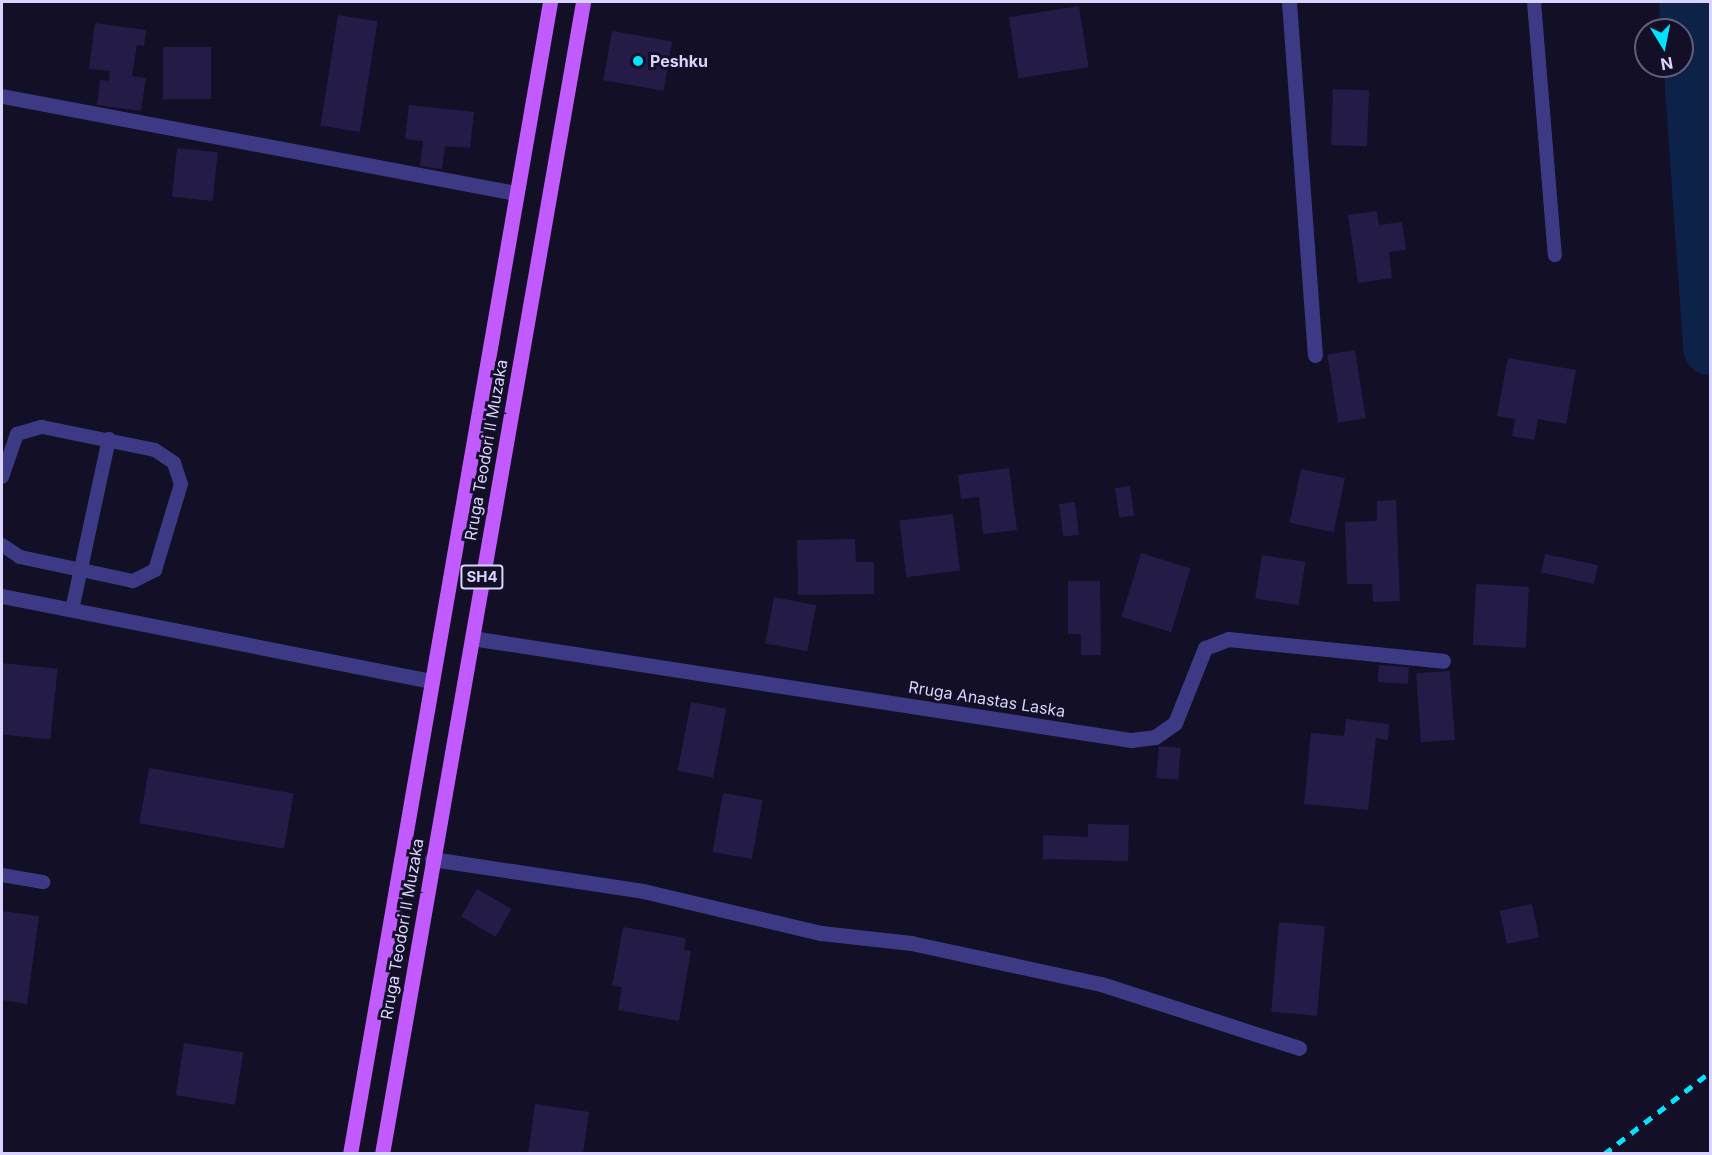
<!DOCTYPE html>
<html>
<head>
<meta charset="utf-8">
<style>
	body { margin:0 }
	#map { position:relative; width:1712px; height:1155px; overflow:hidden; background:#130f26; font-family:Inter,sans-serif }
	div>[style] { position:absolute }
	.river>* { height:54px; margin:-27px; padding:0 27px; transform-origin:27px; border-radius:27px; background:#0c2248 }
	.building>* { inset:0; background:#241b47; transform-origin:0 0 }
	.service>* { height:14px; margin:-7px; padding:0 7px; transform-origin:7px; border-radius:7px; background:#3d3a85 }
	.minor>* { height:15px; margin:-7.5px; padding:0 7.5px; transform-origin:7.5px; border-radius:7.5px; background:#3d3a85 }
	.primary>* { height:15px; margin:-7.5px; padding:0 7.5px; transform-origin:7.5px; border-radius:7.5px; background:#c25bff }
	.rail>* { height:4.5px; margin-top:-2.25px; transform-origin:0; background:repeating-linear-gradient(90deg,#00e5ff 0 9px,transparent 0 17px) }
	.dots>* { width:16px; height:16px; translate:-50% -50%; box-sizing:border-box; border:3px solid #130f26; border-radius:50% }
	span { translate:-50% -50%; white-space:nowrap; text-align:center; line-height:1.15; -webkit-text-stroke:6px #130f26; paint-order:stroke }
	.shield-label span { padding:2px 4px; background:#130f26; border:2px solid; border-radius:4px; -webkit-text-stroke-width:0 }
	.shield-label { font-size:15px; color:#d9d4ff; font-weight:700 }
	.poi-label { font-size:16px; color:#d9d4ff; font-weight:700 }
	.left { translate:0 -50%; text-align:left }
	.street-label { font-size:16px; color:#d9d4ff }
	.frame { position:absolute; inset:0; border:3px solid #d9d4ff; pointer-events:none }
	.north { position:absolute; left:1634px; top:18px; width:60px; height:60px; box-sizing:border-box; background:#130f26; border:2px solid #625e7d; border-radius:50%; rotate:170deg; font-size:16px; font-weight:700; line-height:24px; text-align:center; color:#d9d4ff }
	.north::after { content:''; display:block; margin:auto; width:21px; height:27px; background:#00e5ff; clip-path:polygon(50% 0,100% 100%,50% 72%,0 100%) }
</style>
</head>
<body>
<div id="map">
	<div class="river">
		<div style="left:1686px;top:2px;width:347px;rotate:86deg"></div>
	</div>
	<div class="building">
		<div style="left:1079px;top:6px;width:62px;height:71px;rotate:81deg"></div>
		<div style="left:338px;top:15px;width:40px;height:112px;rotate:9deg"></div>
		<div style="clip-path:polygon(95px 23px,146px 30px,144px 46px,137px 45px,132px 76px,146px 78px,141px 111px,97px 105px,100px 80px,109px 81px,110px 71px,89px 69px)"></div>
		<div style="left:612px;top:31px;width:61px;height:50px;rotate:10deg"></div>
		<div style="left:163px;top:47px;width:48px;height:52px"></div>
		<div style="left:1333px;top:89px;width:36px;height:56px;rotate:2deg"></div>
		<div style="clip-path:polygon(409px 105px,474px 112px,470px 148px,445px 146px,442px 169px,420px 166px,423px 141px,405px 139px)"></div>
		<div style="left:177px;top:148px;width:41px;height:49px;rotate:6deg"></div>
		<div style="clip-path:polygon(1377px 211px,1379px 225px,1402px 222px,1406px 250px,1389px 252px,1392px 278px,1358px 283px,1348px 215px)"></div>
		<div style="left:1355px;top:350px;width:69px;height:28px;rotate:81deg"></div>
		<div style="clip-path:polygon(1508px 358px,1576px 370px,1566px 424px,1538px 419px,1534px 440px,1512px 436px,1515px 419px,1497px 416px)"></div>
		<div style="clip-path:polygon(1009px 468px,1017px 530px,983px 534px,979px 497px,961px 499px,958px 475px)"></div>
		<div style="left:1301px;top:469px;width:45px;height:55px;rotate:12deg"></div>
		<div style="left:1130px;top:486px;width:30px;height:15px;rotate:82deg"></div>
		<div style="clip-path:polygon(1396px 500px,1400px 601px,1373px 602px,1372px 584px,1347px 584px,1345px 522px,1377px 521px,1377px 501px)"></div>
		<div style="left:1075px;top:502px;width:33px;height:16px;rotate:83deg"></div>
		<div style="left:953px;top:514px;width:57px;height:54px;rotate:83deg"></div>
		<div style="clip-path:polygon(855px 539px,856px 562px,874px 562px,874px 594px,798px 595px,797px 540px)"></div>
		<div style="left:1141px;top:553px;width:52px;height:67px;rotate:17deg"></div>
		<div style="left:1545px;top:554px;width:54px;height:19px;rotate:12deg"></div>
		<div style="left:1262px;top:555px;width:44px;height:44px;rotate:9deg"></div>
		<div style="clip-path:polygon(1068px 581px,1100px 581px,1101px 655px,1081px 655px,1081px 634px,1068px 634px)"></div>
		<div style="left:1476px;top:584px;width:53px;height:61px;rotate:3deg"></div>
		<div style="left:774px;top:597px;width:43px;height:47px;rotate:11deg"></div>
		<div style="left:2px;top:663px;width:56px;height:71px;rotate:6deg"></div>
		<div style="left:1379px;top:665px;width:30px;height:17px;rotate:4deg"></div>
		<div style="left:1450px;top:671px;width:69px;height:34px;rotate:86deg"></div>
		<div style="left:691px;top:702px;width:36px;height:70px;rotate:11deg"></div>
		<div style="clip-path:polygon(1346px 719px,1389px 724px,1388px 740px,1376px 738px,1368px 810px,1304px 804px,1311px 733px,1344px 736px)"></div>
		<div style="left:1159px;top:746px;width:22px;height:32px;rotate:5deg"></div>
		<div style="left:149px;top:768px;width:147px;height:56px;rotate:10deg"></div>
		<div style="left:723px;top:793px;width:40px;height:60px;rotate:10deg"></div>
		<div style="clip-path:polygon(1088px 824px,1129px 825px,1128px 861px,1043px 859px,1043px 835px,1088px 837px)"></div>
		<div style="left:477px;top:889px;width:40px;height:32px;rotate:30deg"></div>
		<div style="left:1532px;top:904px;width:34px;height:33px;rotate:78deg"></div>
		<div style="clip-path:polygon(2px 911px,39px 916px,27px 1004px,2px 1000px)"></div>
		<div style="left:1279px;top:922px;width:46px;height:90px;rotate:5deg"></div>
		<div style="clip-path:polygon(623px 927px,686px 938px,684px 950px,691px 951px,679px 1021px,618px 1010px,622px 987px,612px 986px)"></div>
		<div style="left:184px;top:1043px;width:60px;height:53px;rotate:9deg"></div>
		<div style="clip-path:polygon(535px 1104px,589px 1112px,583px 1154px,528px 1154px)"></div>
	</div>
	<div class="service">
		<div style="left:1534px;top:2px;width:254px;rotate:85.3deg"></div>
		<div style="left:2px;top:477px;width:46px;rotate:-70.8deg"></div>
		<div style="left:17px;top:434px;width:26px;rotate:-16deg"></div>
		<div style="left:42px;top:427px;width:115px;rotate:11.5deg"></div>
		<div style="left:155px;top:450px;width:23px;rotate:34deg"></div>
		<div style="left:174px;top:463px;width:22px;rotate:72deg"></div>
		<div style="left:181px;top:484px;width:90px;rotate:106.8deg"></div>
		<div style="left:155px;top:570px;width:25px;rotate:153deg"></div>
		<div style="left:133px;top:581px;width:116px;rotate:-168deg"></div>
		<div style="left:20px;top:557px;width:22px;rotate:-146deg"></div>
		<div style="left:72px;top:610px;width:175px;rotate:-77.8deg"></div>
		<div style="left:2px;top:875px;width:42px;rotate:9.7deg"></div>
	</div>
	<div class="minor">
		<div style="left:1289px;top:2px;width:354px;rotate:85.8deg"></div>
		<div style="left:2px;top:96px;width:523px;rotate:10.69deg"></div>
		<div style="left:2px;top:596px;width:438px;rotate:11.2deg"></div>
		<div style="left:472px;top:638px;width:667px;rotate:8.8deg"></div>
		<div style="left:1131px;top:740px;width:24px;rotate:-7deg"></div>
		<div style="left:1155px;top:737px;width:24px;rotate:-35deg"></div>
		<div style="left:1175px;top:723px;width:81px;rotate:-68.2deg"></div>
		<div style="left:1205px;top:648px;width:25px;rotate:-21deg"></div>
		<div style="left:1228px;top:639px;width:216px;rotate:5.8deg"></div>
		<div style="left:432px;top:859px;width:213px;rotate:8.6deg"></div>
		<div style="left:643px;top:891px;width:183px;rotate:13.3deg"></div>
		<div style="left:821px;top:933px;width:91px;rotate:6.3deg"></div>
		<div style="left:911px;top:943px;width:194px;rotate:12.2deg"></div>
		<div style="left:1101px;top:984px;width:208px;rotate:17.9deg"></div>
	</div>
	<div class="primary">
		<div style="left:350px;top:1154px;width:1169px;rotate:-80.15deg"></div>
		<div style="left:382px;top:1154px;width:1169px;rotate:-80.1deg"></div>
	</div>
	<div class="rail">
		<div style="left:1604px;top:1154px;width:134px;rotate:-37.7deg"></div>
	</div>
	<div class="dots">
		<div style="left:638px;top:61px;background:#00e5ff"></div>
	</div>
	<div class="shield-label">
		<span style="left:482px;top:577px">SH4</span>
	</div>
	<div class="poi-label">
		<span class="left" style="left:650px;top:61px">Peshku</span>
	</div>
	<div class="street-label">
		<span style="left:486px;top:450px;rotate:-80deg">Rruga Teodori II Muzaka</span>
		<span style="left:987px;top:699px;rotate:9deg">Rruga Anastas Laska</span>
		<span style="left:402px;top:929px;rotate:-80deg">Rruga Teodori II Muzaka</span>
	</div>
	<div class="frame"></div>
	<div class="north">N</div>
</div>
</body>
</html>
